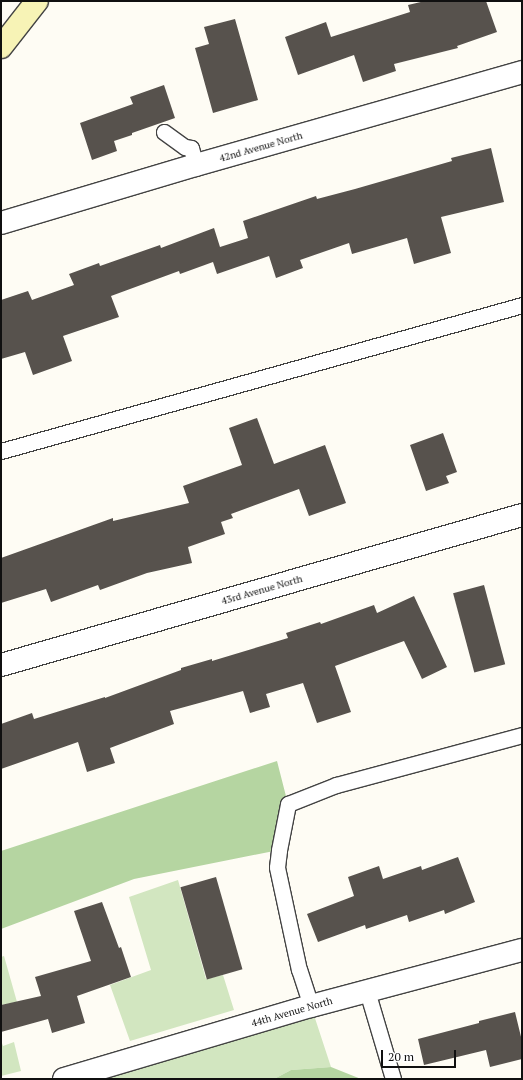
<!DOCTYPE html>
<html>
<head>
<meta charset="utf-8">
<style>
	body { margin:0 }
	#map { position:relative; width:523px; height:1080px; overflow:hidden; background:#fefcf4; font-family:"PT Serif",serif }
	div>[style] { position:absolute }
	.green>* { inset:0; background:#d2e6c0 }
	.forest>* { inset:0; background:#b5d5a1 }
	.building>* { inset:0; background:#57524d; transform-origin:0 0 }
	.roads { filter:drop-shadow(1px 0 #434343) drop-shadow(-1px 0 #434343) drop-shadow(0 1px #434343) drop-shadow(0 -1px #434343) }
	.lane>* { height:15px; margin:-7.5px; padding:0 7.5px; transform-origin:7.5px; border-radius:7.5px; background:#fff }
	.street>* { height:22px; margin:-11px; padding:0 11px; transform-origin:11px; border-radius:11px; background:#fff }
	.secondary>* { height:22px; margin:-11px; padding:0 11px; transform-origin:11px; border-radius:11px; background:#f7f3b6 }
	span { translate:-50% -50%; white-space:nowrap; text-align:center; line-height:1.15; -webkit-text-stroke:4px #fff; paint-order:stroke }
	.street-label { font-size:10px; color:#101010 }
	.frame { position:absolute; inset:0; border:2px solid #101010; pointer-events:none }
	.scale { position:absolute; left:381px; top:1050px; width:75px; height:18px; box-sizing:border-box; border:2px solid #101010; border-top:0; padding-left:5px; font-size:12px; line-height:14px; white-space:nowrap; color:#101010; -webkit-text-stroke:3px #fff; paint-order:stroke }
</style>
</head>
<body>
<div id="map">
	<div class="green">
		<div style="clip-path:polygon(178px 880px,206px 979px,223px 975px,234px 1010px,130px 1041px,110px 985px,151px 970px,129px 897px)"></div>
		<div style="clip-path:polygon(4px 956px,17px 1002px,1px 1005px,1px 957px)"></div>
		<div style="clip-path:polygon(311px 1006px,331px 1067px,291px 1070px,274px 1079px,64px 1079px)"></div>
		<div style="clip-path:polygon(1px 1040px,3px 1046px,14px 1042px,21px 1071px,1px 1076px)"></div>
	</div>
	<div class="forest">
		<div style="clip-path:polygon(277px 761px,288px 804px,279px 850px,134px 879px,1px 929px,1px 851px)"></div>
		<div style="clip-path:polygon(331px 1067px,361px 1079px,274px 1079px,291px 1070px)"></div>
	</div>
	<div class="building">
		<div style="clip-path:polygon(425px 1px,486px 1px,497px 32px,457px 46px,458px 48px,394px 64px,396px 71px,363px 82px,354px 55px,298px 75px,285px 37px,326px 22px,331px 37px,410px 12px,408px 5px)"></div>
		<div style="clip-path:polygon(235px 19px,258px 100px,213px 113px,195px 48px,209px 44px,204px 27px)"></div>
		<div style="clip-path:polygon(164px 85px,175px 118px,132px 133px,132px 135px,114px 141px,117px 151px,92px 160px,80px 123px,133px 104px,130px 97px)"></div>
		<div style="clip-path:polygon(491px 148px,504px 202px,441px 217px,451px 253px,414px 264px,407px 238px,352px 254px,349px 243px,300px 260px,303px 268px,276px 278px,269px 256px,217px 274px,213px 262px,180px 274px,179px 271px,111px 296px,119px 317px,63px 336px,72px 361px,33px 375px,25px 352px,1px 359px,1px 300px,28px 291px,32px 300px,74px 285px,69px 274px,99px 263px,100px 266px,160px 245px,161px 248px,214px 228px,220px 247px,248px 238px,243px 221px,316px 196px,317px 199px,355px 189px,452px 161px,451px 158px)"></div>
		<div style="clip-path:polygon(257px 418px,274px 464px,325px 445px,346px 503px,309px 516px,299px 489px,231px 514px,233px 518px,221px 522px,225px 534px,188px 547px,192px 563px,147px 573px,100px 590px,98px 585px,51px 602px,46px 589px,1px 603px,1px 558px,113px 518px,113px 521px,189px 503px,183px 486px,242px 465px,229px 428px)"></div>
		<div style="clip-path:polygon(443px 433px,457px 472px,446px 476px,449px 483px,426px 491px,410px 445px)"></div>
		<div style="left:484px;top:585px;width:82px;height:32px;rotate:75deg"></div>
		<div style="clip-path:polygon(414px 596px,447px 667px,422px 679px,404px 641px,335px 666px,351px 712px,317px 723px,303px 683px,266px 694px,270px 707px,250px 713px,243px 691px,170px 711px,174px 724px,110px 748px,115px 763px,87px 772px,78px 742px,1px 769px,1px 724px,32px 713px,34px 719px,105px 697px,105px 698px,181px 670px,181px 668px,212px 659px,212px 661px,288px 638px,286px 633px,320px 622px,321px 624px,374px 605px,377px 613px)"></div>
		<div style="clip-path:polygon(458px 857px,475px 902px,445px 914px,444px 910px,409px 922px,407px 915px,366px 929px,365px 925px,318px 942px,307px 914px,354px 896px,348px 877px,379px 866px,383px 879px,421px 866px,422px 870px)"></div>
		<div style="left:216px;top:877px;width:96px;height:37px;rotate:74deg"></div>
		<div style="clip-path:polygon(102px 902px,119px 948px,121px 947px,131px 977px,77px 996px,85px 1023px,52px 1033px,48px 1019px,1px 1032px,1px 1005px,41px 996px,35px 977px,91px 961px,74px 911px)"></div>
		<div style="clip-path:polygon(515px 1012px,522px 1041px,522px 1059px,490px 1067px,486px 1050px,424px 1065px,418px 1039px,479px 1023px,479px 1021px)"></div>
	</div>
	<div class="roads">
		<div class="lane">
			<div style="left:164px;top:132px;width:26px;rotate:36deg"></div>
			<div style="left:185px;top:147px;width:6px;rotate:9deg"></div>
			<div style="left:191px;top:148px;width:18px;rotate:74deg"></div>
			<div style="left:1px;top:451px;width:541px;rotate:-15.65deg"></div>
			<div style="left:367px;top:991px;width:92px;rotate:73.5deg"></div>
			<div style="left:311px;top:1006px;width:38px;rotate:-108deg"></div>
			<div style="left:299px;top:970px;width:105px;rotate:-102.1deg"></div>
			<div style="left:277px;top:867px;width:17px;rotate:-83deg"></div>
			<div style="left:279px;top:850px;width:47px;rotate:-78.9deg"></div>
			<div style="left:288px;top:804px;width:52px;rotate:-21.6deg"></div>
			<div style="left:336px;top:785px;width:193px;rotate:-15deg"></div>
		</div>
		<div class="street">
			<div style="left:1px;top:223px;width:203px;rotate:-16.6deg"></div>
			<div style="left:196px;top:165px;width:339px;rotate:-15.9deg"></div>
			<div style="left:1px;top:665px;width:542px;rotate:-16.06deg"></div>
			<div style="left:64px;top:1079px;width:258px;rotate:-16.5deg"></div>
			<div style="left:311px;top:1006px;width:218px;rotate:-14.9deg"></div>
		</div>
		<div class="secondary">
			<div style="left:1px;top:47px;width:58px;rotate:-52deg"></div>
		</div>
	</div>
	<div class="street-label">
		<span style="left:261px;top:147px;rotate:-16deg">42nd Avenue North</span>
		<span style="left:262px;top:590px;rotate:-16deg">43rd Avenue North</span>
		<span style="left:292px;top:1012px;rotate:-16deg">44th Avenue North</span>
	</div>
	<div class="frame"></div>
	<div class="scale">20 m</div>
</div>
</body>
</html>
